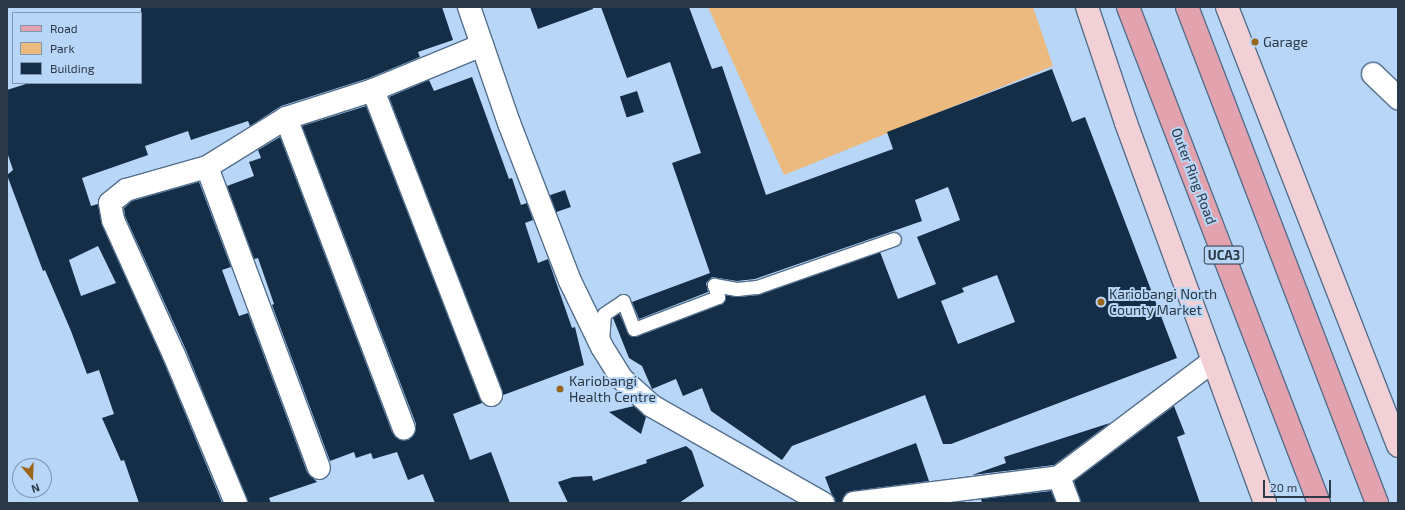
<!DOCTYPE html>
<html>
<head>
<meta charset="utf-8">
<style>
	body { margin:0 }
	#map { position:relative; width:1405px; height:510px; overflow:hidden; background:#b7d6f8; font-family:"Exo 2",sans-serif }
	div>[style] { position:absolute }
	.green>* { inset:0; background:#ecba7f }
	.building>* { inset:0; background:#142e48; transform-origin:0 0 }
	.roads { filter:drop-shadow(1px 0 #546f8d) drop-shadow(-1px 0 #546f8d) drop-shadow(0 1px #546f8d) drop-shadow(0 -1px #546f8d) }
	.lane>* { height:13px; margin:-6.5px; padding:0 6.5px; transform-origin:6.5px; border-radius:6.5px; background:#fff }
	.street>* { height:22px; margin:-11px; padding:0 11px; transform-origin:11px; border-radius:11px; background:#fff }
	.secondary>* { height:22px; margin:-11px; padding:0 11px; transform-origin:11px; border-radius:11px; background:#f1d1d6 }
	.primary>* { height:22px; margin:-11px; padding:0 11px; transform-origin:11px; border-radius:11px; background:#e3a3ae }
	.dots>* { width:11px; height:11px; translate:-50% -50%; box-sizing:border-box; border:2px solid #b7d6f8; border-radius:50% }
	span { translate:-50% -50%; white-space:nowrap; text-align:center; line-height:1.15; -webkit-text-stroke:4px #b7d6f8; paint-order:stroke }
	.shield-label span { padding:1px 3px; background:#b7d6f8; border:1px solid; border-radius:3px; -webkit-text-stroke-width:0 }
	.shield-label { font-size:13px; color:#2b3845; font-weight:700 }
	.poi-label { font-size:14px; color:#2b3845 }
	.left { translate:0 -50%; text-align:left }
	.street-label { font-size:14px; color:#2b3845 }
	.frame { position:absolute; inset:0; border:8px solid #2b3845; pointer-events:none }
	.legend { position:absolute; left:12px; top:12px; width:130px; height:72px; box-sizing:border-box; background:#b7d6f8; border:1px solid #7f97b0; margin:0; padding:5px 7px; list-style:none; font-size:12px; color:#2b3845 }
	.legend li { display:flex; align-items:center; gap:8px; height:20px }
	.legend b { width:20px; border:1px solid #7f97b0 }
	.north { position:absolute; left:12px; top:458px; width:40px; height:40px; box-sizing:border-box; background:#b7d6f8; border:1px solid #7f97b0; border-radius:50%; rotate:161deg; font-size:11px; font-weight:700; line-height:16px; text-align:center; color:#2b3845 }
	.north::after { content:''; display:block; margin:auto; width:14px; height:18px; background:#9a661c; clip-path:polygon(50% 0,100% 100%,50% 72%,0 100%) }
	.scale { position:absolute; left:1263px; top:480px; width:68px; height:18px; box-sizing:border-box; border:2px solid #2b3845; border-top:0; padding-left:5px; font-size:12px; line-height:14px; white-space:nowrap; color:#2b3845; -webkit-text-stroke:3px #b7d6f8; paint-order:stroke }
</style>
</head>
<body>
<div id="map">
	<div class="green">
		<div style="clip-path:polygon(708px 7px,1033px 7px,1053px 66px,784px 175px)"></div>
	</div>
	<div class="building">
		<div style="clip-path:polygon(evenodd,141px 7px,442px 7px,453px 40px,418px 52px,420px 57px,369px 78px,281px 106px,250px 126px,248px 121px,191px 140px,188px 131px,145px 146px,148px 155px,82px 178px,91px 206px,98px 204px,102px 225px,163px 360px,222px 503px,139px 503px,124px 460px,121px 461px,102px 418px,114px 414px,99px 370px,87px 374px,71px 331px,45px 270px,43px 271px,7px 175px,13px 170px,7px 152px,7px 90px,29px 83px,141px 83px,141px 7px,98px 246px,116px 283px,81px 296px,69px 260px,98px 246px)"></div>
		<div style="clip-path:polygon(530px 7px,593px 7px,593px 9px,538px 29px)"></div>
		<div style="clip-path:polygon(evenodd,601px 7px,689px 7px,712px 69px,722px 66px,766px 195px,893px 149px,887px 132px,1052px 69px,1072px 122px,1085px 117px,1177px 358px,951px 444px,943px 444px,925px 395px,792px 446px,782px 460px,711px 411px,702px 388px,683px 396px,676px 379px,652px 389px,642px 366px,629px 358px,613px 318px,619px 313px,629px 335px,636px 337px,721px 304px,726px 295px,738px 297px,759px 295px,880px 252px,898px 299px,936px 284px,917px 237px,960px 220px,948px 187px,915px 200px,922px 221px,755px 279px,737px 281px,712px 277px,706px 283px,708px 292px,639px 319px,632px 302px,710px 273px,672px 163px,701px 153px,670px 62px,627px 78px,601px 7px,997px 275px,1015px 322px,958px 344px,941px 301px,964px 292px,962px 288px,997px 275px)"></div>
		<div style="clip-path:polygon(472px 77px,509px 179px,512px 178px,521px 205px,527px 203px,533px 220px,525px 223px,538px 263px,548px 259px,572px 328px,575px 327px,584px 365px,503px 395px,389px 97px,429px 80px,434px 91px)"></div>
		<div style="left:637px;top:91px;width:22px;height:18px;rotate:72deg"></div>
		<div style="clip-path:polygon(366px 106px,482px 403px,453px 414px,470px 460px,491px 452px,510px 503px,435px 503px,423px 474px,408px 480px,397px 452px,373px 459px,371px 453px,356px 458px,354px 452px,330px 461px,272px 305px,274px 304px,258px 258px,254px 259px,227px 186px,254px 176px,249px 162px,261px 158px,258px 150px,280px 137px,392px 432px,402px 440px,409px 440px,416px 430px,416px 424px,302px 126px)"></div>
		<div style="clip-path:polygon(199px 182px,231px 267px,222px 270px,239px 316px,248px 313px,307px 472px,317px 482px,269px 498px,271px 503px,248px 503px,186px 350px,125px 216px,124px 208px,132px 201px)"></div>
		<div style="left:565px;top:190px;width:18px;height:16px;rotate:71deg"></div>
		<div style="clip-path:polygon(634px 406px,646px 417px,641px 434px,609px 412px)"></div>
		<div style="clip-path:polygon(1174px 406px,1185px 434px,1177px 437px,1200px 503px,1081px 503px,1074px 481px)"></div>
		<div style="clip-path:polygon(1110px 423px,1054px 465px,972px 475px,1006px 463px,1004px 457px)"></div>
		<div style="clip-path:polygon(916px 443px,929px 481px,852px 491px,846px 493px,842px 503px,835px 503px,825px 477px)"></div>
		<div style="clip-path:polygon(686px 446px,692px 451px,704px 486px,679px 503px,568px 503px,558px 482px,573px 477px,592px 476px,593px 481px,647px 463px,646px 460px)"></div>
		<div style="clip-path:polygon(1051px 491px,1056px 503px,982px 503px,981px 499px)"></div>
	</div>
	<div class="roads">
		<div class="lane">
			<div style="left:602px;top:342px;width:28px;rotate:-86deg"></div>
			<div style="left:604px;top:314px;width:23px;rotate:-34deg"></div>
			<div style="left:623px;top:301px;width:30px;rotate:69deg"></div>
			<div style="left:634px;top:329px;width:90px;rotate:-20.9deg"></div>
			<div style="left:718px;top:297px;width:13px;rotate:-108deg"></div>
			<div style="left:714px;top:285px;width:23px;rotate:10deg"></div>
			<div style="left:737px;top:289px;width:20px;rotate:-6deg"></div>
			<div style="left:757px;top:287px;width:145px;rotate:-19.3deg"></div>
		</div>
		<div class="street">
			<div style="left:469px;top:7px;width:123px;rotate:71deg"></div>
			<div style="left:509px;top:123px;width:169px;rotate:68.9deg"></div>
			<div style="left:570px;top:281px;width:73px;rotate:64.1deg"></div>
			<div style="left:602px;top:347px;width:38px;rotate:58deg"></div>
			<div style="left:622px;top:379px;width:40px;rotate:42deg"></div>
			<div style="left:652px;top:406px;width:197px;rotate:29.6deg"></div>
			<div style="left:1373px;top:74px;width:35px;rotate:44deg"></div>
			<div style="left:373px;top:90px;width:327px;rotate:68.8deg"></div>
			<div style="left:286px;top:118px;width:332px;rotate:69.2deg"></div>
			<div style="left:207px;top:167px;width:321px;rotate:69.6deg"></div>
			<div style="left:1059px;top:477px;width:28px;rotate:69deg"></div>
			<div style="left:236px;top:503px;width:160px;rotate:-112.7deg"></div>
			<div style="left:174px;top:355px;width:148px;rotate:-114.3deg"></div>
			<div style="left:113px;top:220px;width:17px;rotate:-100deg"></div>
			<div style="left:110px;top:203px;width:21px;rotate:-39deg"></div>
			<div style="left:126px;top:190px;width:84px;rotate:-15.9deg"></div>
			<div style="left:207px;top:167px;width:93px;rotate:-31.8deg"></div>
			<div style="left:286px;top:118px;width:91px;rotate:-17.8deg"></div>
			<div style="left:373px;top:90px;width:118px;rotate:-22.4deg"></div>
			<div style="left:854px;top:503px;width:207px;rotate:-7.2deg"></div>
			<div style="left:1059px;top:477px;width:193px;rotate:-37deg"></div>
		</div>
		<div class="secondary">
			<div style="left:1087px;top:7px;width:122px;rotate:71.4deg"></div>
			<div style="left:1126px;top:123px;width:405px;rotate:69.9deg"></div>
			<div style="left:1227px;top:7px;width:471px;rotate:68.7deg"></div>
		</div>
		<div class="primary">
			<div style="left:1128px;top:7px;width:532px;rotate:68.94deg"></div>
			<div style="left:1187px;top:7px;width:531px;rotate:69.04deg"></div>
		</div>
	</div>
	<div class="dots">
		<div style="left:1255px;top:42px;background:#9a661c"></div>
		<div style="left:1101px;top:302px;background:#9a661c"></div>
		<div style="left:560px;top:389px;background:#9a661c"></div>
	</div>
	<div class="shield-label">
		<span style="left:1224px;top:255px">UCA3</span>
	</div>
	<div class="poi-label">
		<span class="left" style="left:1263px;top:42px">Garage</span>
		<span class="left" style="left:1109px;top:302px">Kariobangi North<br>County Market</span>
		<span class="left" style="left:569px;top:389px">Kariobangi<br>Health Centre</span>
	</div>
	<div class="street-label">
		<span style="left:1194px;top:176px;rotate:69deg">Outer Ring Road</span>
	</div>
	<div class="frame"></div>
	<ul class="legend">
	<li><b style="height:5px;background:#e3a3ae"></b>Road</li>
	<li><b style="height:11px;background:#ecba7f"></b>Park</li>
	<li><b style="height:11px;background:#142e48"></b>Building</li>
	</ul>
	<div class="north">N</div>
	<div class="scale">20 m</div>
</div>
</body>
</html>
